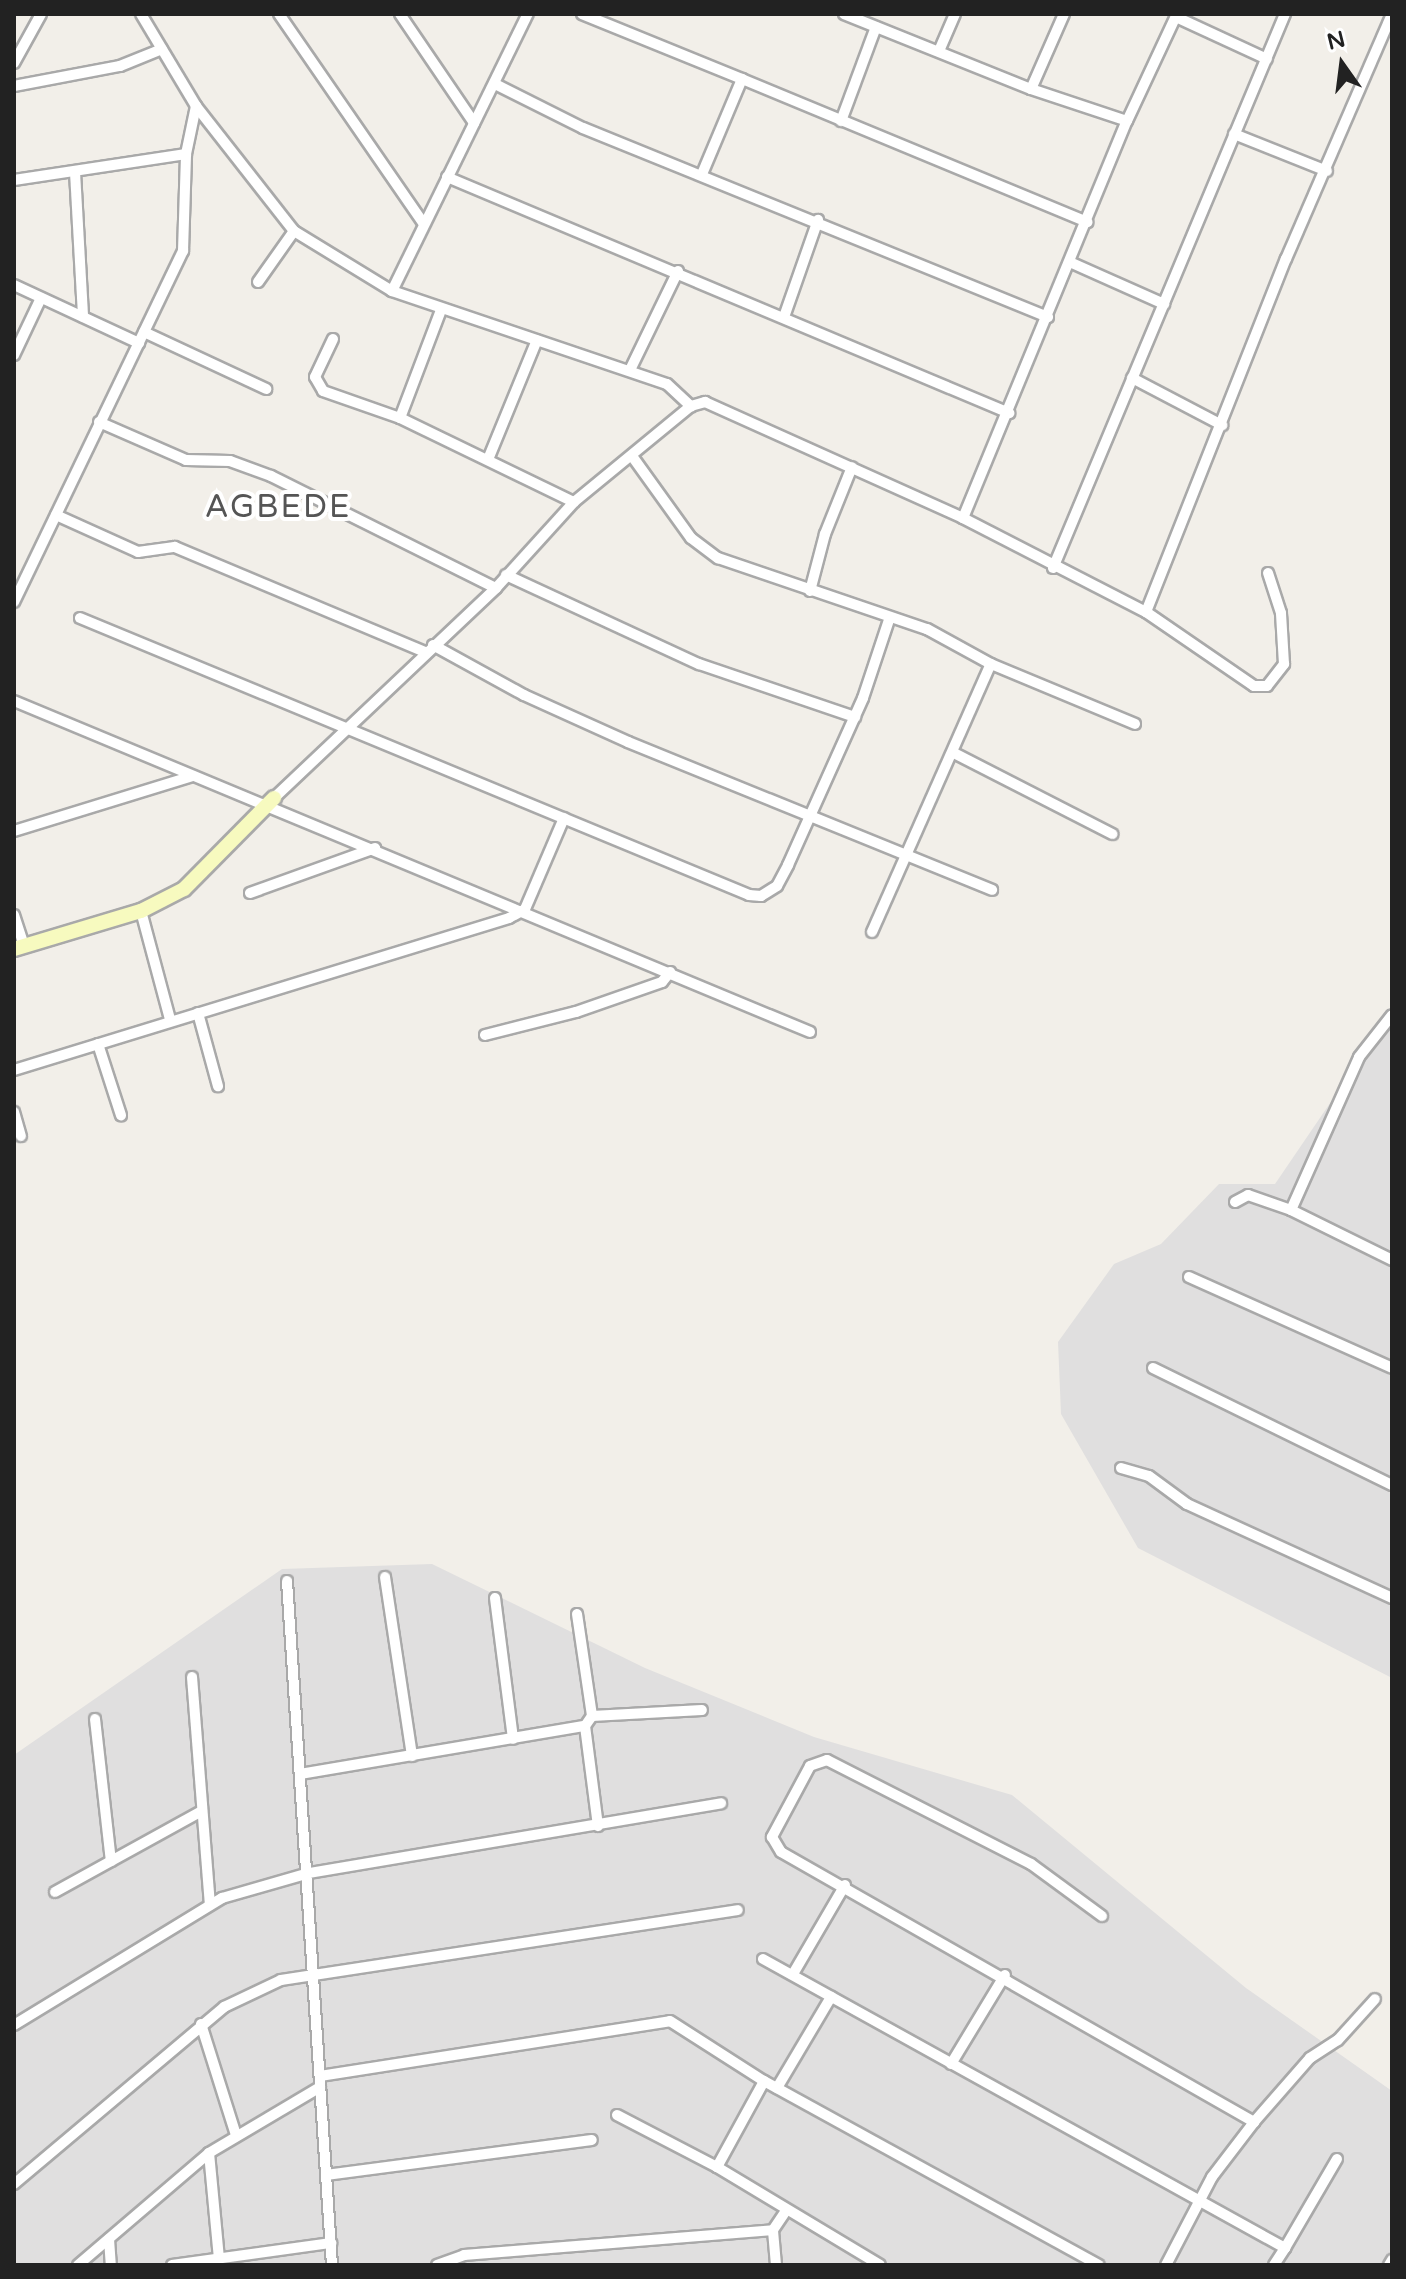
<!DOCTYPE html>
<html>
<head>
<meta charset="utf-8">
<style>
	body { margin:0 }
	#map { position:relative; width:1406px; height:2279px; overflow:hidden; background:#f2efe9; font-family:"Varela Round",sans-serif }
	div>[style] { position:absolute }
	.residential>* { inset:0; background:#e0dfdf }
	.roads { filter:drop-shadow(2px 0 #a9a9a9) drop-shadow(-2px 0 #a9a9a9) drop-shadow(0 2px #a9a9a9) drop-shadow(0 -2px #a9a9a9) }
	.street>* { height:10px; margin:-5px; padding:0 5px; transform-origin:5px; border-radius:5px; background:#fff }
	.secondary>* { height:14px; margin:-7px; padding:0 7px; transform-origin:7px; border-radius:7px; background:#f7fabf }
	span { translate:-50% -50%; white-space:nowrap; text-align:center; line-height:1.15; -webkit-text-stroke:8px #fff; paint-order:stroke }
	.quarter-label { font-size:32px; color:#555; letter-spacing:2px }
	.frame { position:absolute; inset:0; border:16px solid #222; pointer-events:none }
	.north { position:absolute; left:1302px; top:24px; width:80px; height:80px; -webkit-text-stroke:6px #fff; paint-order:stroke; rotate:346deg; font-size:22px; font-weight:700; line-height:32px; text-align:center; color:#222 }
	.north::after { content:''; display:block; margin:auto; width:28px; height:36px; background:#222; clip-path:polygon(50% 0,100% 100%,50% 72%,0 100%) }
</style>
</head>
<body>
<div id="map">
	<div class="residential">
		<div style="clip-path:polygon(1392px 1012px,1392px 1678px,1138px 1548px,1061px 1414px,1058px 1342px,1114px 1264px,1161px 1244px,1219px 1184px,1275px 1184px)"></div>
		<div style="clip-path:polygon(432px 1564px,645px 1668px,814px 1737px,1012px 1795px,1246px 1988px,1392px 2091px,1392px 2265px,14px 2265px,14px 1755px,282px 1569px)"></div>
	</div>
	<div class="roads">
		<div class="street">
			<div style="left:141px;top:14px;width:107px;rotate:59.1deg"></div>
			<div style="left:196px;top:106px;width:159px;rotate:51.9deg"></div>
			<div style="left:294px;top:231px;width:115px;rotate:31.5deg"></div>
			<div style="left:392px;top:291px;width:290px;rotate:18.7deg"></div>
			<div style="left:667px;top:384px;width:33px;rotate:43deg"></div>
			<div style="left:279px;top:14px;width:255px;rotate:55.4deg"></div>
			<div style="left:400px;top:14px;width:132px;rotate:55.8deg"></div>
			<div style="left:582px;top:14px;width:173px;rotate:22.1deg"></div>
			<div style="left:742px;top:79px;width:103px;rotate:112.8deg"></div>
			<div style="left:844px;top:14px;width:201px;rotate:21.9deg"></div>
			<div style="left:1064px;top:14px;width:82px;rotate:113.7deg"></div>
			<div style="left:1031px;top:89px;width:101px;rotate:18.4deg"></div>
			<div style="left:1176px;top:17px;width:100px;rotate:24.8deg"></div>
			<div style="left:939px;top:51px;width:40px;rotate:-66.6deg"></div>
			<div style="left:14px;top:63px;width:56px;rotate:-61.1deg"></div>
			<div style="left:742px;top:79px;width:374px;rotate:22.5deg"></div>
			<div style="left:495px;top:84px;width:98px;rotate:26.6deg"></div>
			<div style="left:583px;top:128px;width:502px;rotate:22.12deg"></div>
			<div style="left:14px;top:86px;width:108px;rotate:-10.7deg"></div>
			<div style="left:120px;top:66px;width:45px;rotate:-22deg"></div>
			<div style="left:841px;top:121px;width:100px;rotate:-69.6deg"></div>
			<div style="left:1234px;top:134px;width:100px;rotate:21.7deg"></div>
			<div style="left:75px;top:172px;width:145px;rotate:86.8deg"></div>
			<div style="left:447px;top:177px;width:610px;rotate:22.78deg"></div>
			<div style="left:14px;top:180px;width:174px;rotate:-8.6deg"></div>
			<div style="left:1072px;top:263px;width:101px;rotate:24deg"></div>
			<div style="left:258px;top:282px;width:62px;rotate:-54.8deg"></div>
			<div style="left:14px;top:285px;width:138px;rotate:24.9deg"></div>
			<div style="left:392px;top:291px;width:309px;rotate:-63.9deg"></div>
			<div style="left:784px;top:317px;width:103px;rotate:-70.7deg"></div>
			<div style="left:144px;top:332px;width:135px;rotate:25deg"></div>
			<div style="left:333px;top:339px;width:42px;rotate:115.3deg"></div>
			<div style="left:315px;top:377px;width:16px;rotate:60deg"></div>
			<div style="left:323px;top:391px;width:82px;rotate:19.3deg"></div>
			<div style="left:400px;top:418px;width:193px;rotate:25.8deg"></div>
			<div style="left:14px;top:355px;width:63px;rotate:-64.7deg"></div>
			<div style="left:630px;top:370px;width:110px;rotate:-64.1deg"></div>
			<div style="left:1132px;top:378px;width:102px;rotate:27.6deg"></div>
			<div style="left:400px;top:418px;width:116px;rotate:-69.2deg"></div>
			<div style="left:99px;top:422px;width:95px;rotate:23.6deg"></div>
			<div style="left:186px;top:460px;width:44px;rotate:1.3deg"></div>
			<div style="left:230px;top:461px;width:44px;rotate:20.1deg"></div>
			<div style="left:271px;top:476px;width:251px;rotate:26.5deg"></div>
			<div style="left:632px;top:456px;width:101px;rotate:54.3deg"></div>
			<div style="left:691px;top:538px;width:34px;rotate:37deg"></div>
			<div style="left:718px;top:558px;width:221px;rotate:18.8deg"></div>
			<div style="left:927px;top:629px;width:73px;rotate:28.7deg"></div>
			<div style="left:991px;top:664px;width:156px;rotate:22.6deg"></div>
			<div style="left:489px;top:457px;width:126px;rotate:-67.7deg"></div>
			<div style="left:56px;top:515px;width:90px;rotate:24.3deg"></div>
			<div style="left:138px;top:552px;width:37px;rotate:-8deg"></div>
			<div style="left:175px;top:547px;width:271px;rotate:22.8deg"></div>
			<div style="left:963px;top:518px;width:430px;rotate:-67.6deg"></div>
			<div style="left:1127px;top:121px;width:118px;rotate:-65deg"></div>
			<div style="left:1053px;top:568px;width:601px;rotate:-67.28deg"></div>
			<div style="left:506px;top:575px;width:213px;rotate:24.8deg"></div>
			<div style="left:699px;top:664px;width:165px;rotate:18.8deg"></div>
			<div style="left:810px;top:591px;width:59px;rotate:-75.3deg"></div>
			<div style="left:825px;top:534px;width:72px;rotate:-68.1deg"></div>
			<div style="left:14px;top:602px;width:390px;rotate:-64.3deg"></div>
			<div style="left:183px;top:251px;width:97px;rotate:-88.2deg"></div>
			<div style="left:186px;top:154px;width:49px;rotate:-78.2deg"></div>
			<div style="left:1146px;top:612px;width:380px;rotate:-68.4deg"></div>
			<div style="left:1286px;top:259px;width:267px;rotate:-66.6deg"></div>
			<div style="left:80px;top:618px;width:724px;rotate:22.49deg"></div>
			<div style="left:749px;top:895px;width:12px;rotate:5deg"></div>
			<div style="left:761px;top:896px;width:19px;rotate:-32deg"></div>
			<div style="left:777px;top:886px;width:24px;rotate:-62deg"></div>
			<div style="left:788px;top:865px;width:183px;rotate:-65.8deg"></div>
			<div style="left:863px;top:698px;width:85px;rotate:-71.6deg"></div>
			<div style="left:433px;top:645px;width:104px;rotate:28.8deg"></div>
			<div style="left:524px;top:695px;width:114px;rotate:24.3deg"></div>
			<div style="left:628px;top:742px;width:393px;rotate:22.1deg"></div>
			<div style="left:14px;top:701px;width:862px;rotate:22.58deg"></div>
			<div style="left:954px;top:753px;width:178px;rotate:27.1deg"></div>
			<div style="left:274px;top:798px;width:306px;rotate:-43.4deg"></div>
			<div style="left:496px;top:588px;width:116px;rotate:-47.8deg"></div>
			<div style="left:574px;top:502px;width:151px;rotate:-39.4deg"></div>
			<div style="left:691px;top:406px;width:15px;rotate:-16deg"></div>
			<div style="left:705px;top:402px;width:283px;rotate:24.2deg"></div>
			<div style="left:963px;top:518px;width:206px;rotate:27.2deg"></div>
			<div style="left:1146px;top:612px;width:131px;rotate:34.4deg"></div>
			<div style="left:1254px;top:686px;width:13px"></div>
			<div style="left:1267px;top:686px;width:28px;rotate:-52deg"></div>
			<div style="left:1284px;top:664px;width:51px;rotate:-93.4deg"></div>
			<div style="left:1281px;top:613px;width:42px;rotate:-108deg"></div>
			<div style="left:14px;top:831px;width:187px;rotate:-17.1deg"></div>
			<div style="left:250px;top:893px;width:133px;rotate:-19.8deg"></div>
			<div style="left:141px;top:911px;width:112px;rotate:75deg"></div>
			<div style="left:14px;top:915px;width:33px;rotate:72deg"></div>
			<div style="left:872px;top:932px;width:293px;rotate:-66.1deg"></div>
			<div style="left:198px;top:1013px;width:76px;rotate:74.7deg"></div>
			<div style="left:485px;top:1035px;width:94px;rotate:-14.2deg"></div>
			<div style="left:576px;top:1012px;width:91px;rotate:-19.2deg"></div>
			<div style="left:662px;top:982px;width:13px;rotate:-51deg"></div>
			<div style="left:98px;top:1044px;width:75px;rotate:72.1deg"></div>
			<div style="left:14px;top:1070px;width:518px;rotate:-17.07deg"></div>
			<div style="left:509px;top:918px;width:18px;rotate:-29deg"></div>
			<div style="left:525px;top:909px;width:99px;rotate:-66.8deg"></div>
			<div style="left:14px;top:1112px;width:25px;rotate:74deg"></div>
			<div style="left:1235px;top:1202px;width:15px;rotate:-28deg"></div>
			<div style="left:1248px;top:1195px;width:46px;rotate:19.2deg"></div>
			<div style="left:1291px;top:1210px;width:113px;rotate:26.3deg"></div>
			<div style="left:1291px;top:1210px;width:167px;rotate:-66deg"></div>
			<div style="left:1359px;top:1057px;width:53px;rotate:-51.8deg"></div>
			<div style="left:1189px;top:1277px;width:222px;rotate:24.1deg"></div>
			<div style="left:1153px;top:1368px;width:266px;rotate:26.1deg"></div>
			<div style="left:1121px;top:1468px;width:29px;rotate:16deg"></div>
			<div style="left:1149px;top:1476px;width:47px;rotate:36.4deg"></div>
			<div style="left:1187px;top:1504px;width:226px;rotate:24.6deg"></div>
			<div style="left:385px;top:1577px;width:181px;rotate:81.4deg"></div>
			<div style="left:287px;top:1581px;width:685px;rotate:86.24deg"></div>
			<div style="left:495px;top:1598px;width:142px;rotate:82.7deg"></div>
			<div style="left:577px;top:1614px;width:103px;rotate:81.6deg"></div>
			<div style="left:192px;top:1677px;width:228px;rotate:85.5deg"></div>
			<div style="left:95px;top:1719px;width:143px;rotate:83.6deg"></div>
			<div style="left:585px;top:1726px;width:101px;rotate:82.6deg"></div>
			<div style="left:300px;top:1774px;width:289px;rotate:-9.6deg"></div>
			<div style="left:585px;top:1726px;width:12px;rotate:-55deg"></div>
			<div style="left:592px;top:1716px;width:110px;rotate:-3.1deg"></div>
			<div style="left:55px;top:1892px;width:166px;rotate:-28.9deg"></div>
			<div style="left:1102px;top:1916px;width:88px;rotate:-143.8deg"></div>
			<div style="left:1031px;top:1864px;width:229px;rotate:-153deg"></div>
			<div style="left:827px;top:1760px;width:18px;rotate:161deg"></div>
			<div style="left:810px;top:1766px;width:81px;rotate:118.2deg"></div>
			<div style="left:772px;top:1837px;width:17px;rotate:59deg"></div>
			<div style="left:781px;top:1852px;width:545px;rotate:29.72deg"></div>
			<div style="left:763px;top:1959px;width:597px;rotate:28.97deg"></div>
			<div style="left:1285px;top:2248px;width:103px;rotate:-59.7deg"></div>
			<div style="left:793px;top:1974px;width:103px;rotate:-59.7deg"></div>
			<div style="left:201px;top:2024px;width:116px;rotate:72.5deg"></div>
			<div style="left:14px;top:2025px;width:244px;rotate:-31.4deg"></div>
			<div style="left:222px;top:1898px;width:91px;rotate:-16deg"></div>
			<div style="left:309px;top:1873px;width:418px;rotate:-9.6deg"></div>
			<div style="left:951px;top:2064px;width:104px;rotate:-58.8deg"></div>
			<div style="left:320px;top:2076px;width:354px;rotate:-8.9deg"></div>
			<div style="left:670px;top:2021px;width:112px;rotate:32.6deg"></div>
			<div style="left:764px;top:2081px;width:382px;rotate:28.8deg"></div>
			<div style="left:777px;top:2088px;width:106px;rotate:-59.3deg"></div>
			<div style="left:617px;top:2115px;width:113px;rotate:27.5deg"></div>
			<div style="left:717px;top:2167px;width:190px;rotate:31deg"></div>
			<div style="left:209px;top:2153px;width:105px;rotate:84.6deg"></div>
			<div style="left:717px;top:2167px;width:98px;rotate:-61.3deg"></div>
			<div style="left:326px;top:2175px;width:268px;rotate:-7.5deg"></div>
			<div style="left:14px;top:2184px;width:275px;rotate:-40.1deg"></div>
			<div style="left:224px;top:2007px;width:63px;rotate:-25.3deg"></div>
			<div style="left:281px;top:1980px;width:462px;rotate:-8.7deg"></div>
			<div style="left:109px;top:2239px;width:26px;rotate:86deg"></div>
			<div style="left:78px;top:2265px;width:172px;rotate:-40.5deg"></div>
			<div style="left:209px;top:2153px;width:129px;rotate:-30.7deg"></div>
			<div style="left:172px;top:2265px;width:161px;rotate:-7.9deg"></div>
			<div style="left:437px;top:2265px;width:29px;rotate:-20deg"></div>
			<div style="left:464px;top:2255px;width:310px;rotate:-4.6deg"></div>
			<div style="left:776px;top:2265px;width:35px;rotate:-95deg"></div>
			<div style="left:773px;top:2230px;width:22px;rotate:-56deg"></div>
			<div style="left:1166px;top:2265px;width:99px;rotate:-62.4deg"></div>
			<div style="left:1212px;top:2177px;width:69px;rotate:-52.6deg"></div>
			<div style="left:1254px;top:2122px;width:85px;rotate:-48.8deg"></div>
			<div style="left:1310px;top:2058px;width:33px;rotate:-33deg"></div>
			<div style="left:1338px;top:2040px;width:55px;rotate:-47.9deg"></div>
			<div style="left:1274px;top:2265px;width:20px;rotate:-57deg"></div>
			<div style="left:1389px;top:2265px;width:6px;rotate:-59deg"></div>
		</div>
		<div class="secondary">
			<div style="left:14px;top:949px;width:133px;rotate:-16.7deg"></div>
			<div style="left:141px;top:911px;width:48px;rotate:-27.1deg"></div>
			<div style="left:184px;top:889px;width:128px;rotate:-45.3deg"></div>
		</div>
	</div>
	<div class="quarter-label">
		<span style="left:278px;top:507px">AGBEDE</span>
	</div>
	<div class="frame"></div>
	<div class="north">N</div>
</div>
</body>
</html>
